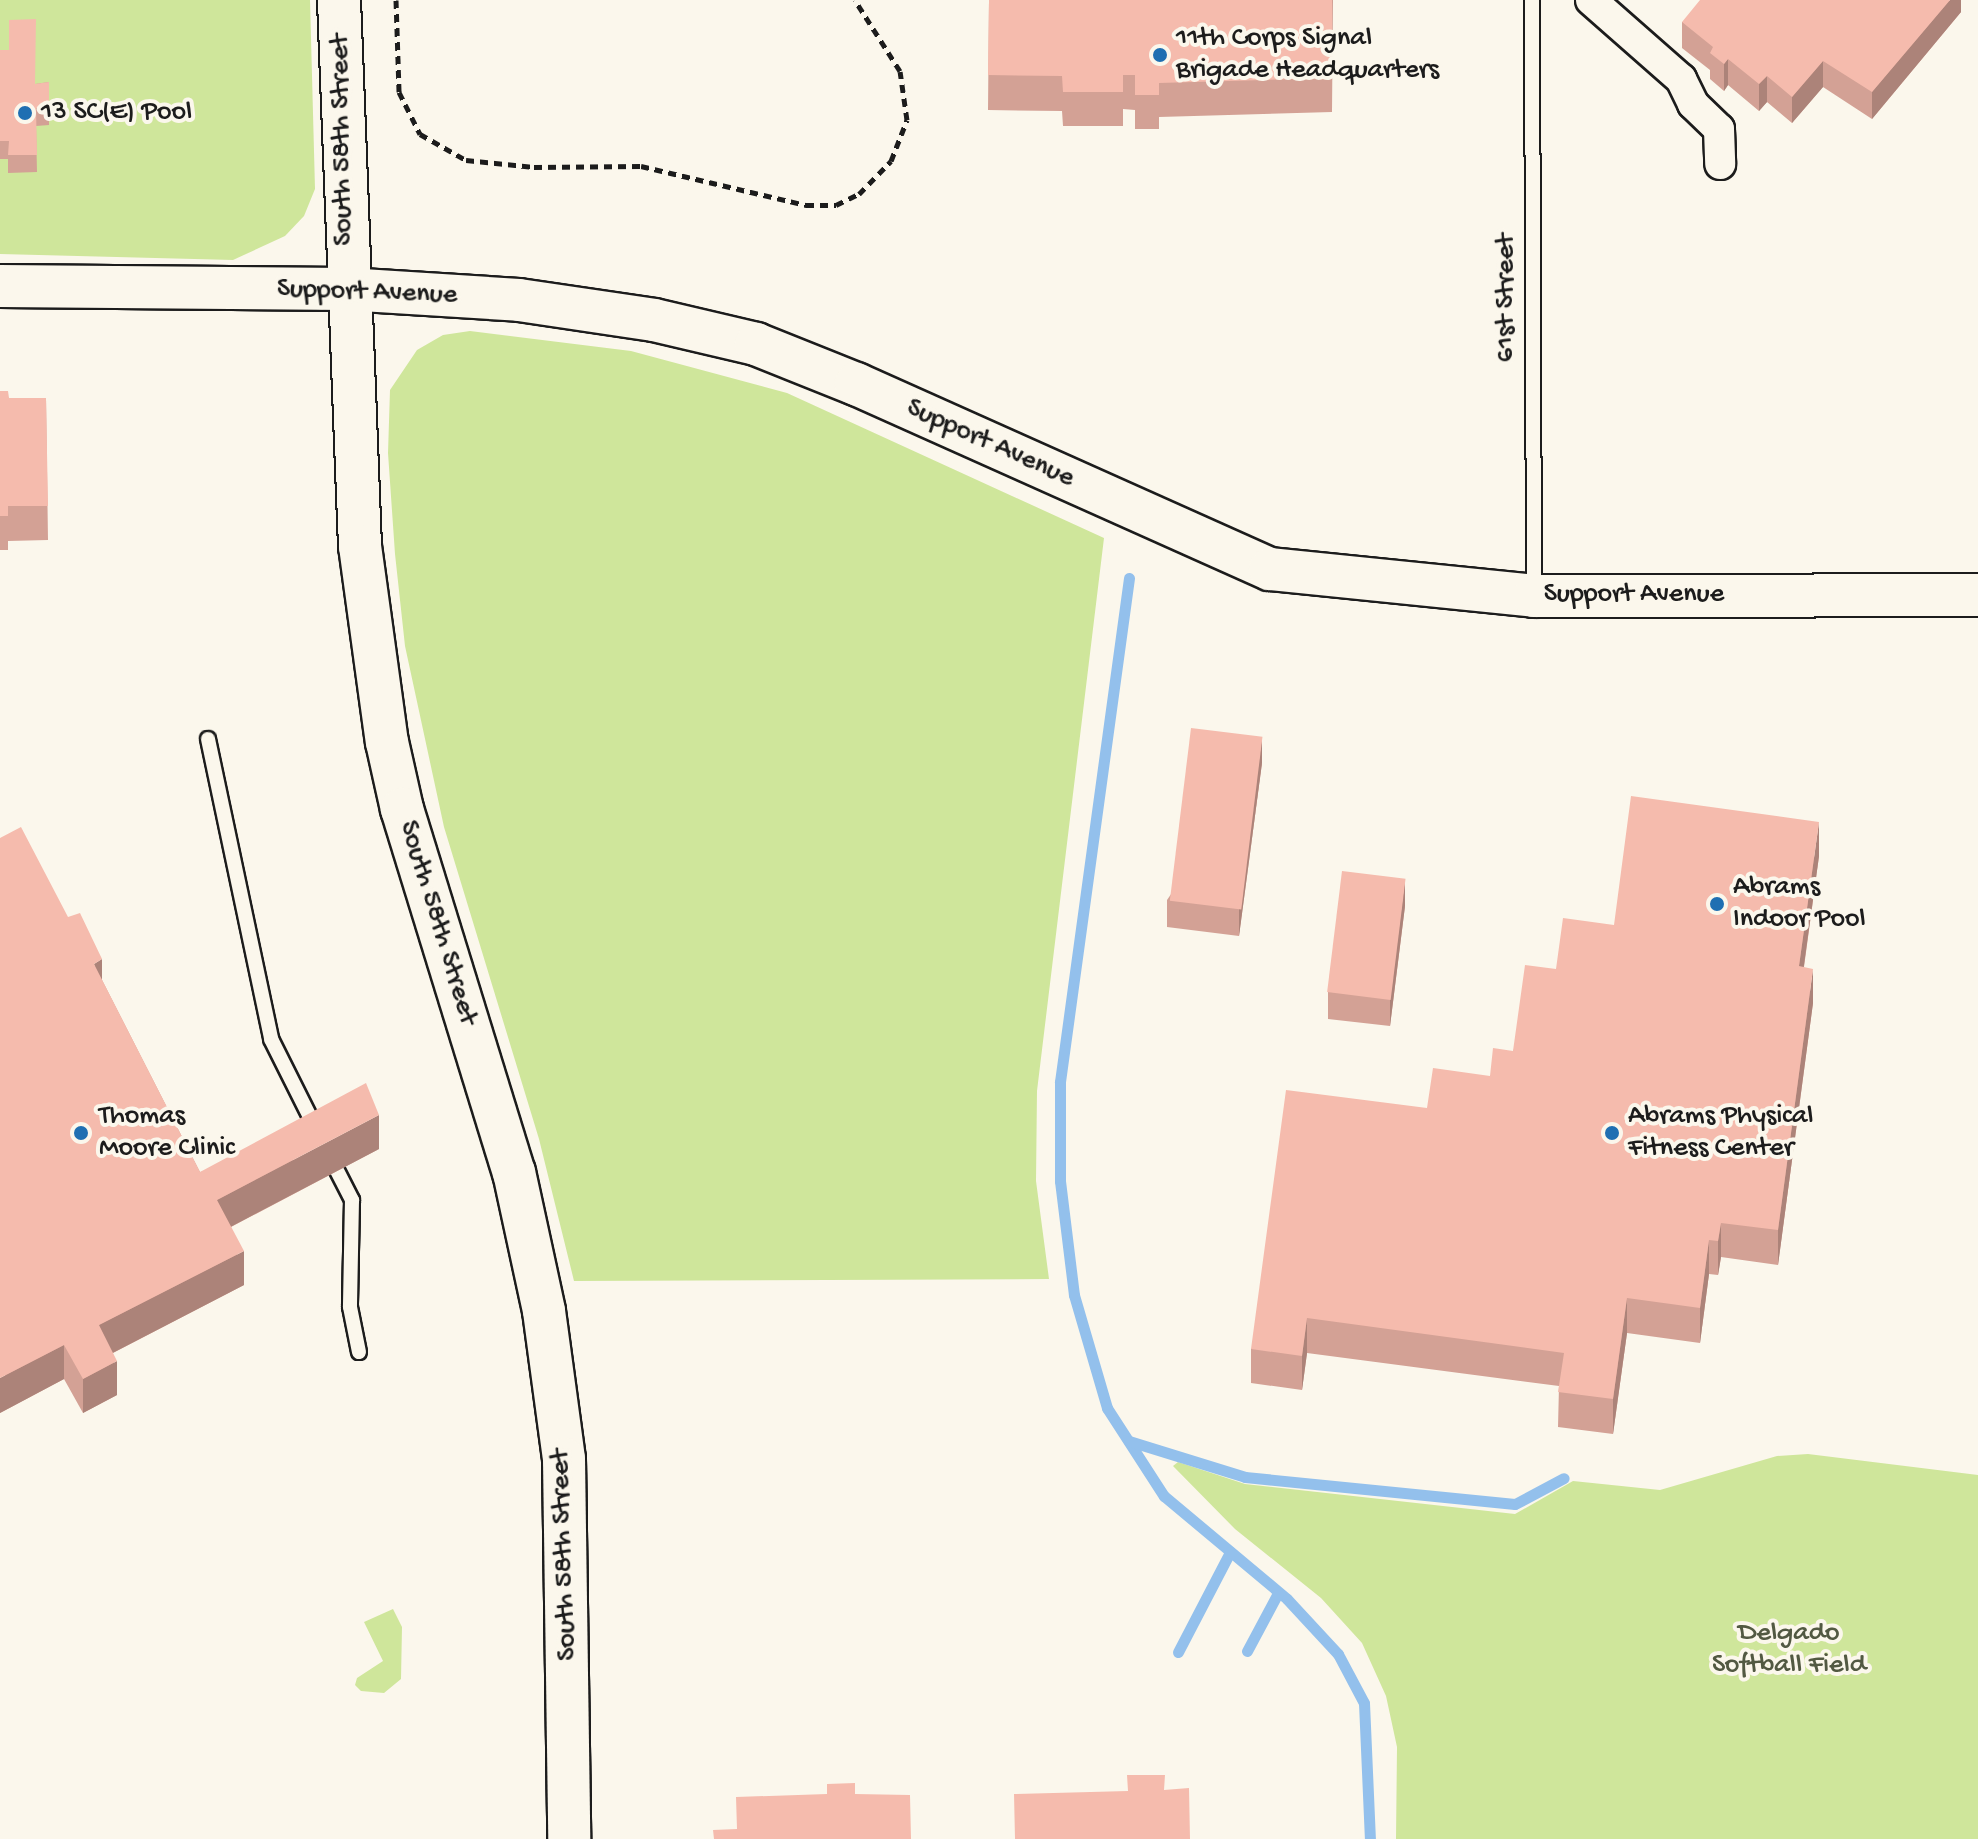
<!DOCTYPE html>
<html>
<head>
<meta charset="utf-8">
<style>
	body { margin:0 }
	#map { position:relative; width:1978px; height:1839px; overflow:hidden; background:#fbf7ec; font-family:"Gochi Hand",sans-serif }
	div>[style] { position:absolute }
	.green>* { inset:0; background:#cfe69b }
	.stream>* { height:11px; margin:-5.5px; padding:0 5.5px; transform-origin:5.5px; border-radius:5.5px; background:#93c0ec }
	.path>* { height:5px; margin-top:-2.5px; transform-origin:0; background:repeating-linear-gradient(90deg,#1c1c1c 0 8px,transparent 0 14px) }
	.roads { filter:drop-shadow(2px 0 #1c1c1c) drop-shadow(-2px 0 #1c1c1c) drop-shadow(0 2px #1c1c1c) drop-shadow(0 -2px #1c1c1c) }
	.lane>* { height:14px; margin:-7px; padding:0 7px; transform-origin:7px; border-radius:7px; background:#fbf7ec }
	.street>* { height:30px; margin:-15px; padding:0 15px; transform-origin:15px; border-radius:15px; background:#fbf7ec }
	.secondary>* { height:42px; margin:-21px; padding:0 21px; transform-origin:21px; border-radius:21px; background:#fbf7ec }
	.wall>* { inset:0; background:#d3a195 }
	.shaded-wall>* { inset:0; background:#ac8379 }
	.building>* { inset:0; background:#f5bbad; transform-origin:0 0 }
	.dots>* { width:22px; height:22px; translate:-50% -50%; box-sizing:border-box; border:4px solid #fbf7ec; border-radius:50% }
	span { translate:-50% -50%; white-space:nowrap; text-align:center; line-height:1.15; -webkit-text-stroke:8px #fbf7ec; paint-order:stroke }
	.poi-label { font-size:28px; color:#1c1c1c }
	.left { translate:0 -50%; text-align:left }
	.street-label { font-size:28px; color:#1c1c1c }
	.park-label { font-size:28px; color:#525942 }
</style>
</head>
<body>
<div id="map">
	<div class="green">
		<div style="clip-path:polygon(0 0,310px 0,315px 189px,304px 216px,285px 236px,233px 260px,0 254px)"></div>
		<div style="clip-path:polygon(470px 331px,631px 351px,787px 393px,1104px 538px,1037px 1091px,1036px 1181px,1049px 1279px,574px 1281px,539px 1139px,444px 827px,405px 646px,395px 554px,388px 453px,390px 390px,417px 350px,443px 335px)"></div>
		<div style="clip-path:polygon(1808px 1454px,1978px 1475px,1978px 1839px,1396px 1839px,1397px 1747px,1386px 1696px,1362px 1643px,1321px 1598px,1235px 1529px,1173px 1466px,1178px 1462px,1245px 1484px,1515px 1514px,1573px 1481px,1660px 1490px,1777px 1456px)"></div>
		<div style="clip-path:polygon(393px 1609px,402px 1627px,401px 1679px,384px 1693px,361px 1691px,355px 1685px,357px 1678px,383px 1661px,364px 1622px)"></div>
	</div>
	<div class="stream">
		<div style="left:1129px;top:578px;width:509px;rotate:97.8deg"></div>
		<div style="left:1060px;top:1082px;width:99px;rotate:90deg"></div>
		<div style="left:1060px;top:1181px;width:115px;rotate:83deg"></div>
		<div style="left:1074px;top:1295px;width:118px;rotate:73.7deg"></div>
		<div style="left:1107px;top:1408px;width:105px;rotate:57.1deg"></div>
		<div style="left:1164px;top:1496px;width:160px;rotate:39.9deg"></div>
		<div style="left:1287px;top:1599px;width:75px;rotate:47.2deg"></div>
		<div style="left:1338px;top:1654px;width:55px;rotate:62deg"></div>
		<div style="left:1364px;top:1703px;width:136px;rotate:87.5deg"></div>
		<div style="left:1129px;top:1441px;width:121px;rotate:17.2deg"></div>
		<div style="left:1245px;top:1477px;width:271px;rotate:5.7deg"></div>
		<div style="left:1515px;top:1504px;width:55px;rotate:-28deg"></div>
		<div style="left:1247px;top:1651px;width:66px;rotate:-61.9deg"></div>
		<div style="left:1178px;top:1652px;width:113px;rotate:-62.5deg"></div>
	</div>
	<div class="path">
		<div style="left:396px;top:0;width:92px;rotate:88.1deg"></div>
		<div style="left:399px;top:92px;width:47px;rotate:63.4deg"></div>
		<div style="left:420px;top:134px;width:53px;rotate:29.5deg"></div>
		<div style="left:466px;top:160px;width:68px;rotate:5.9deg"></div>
		<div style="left:534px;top:167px;width:107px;rotate:-0.5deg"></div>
		<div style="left:641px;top:166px;width:170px;rotate:13.3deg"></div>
		<div style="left:806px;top:205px;width:30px"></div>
		<div style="left:836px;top:205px;width:25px;rotate:-26deg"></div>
		<div style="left:859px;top:194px;width:46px;rotate:-45.9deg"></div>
		<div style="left:891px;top:161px;width:44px;rotate:-68.7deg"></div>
		<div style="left:907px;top:120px;width:49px;rotate:-98.1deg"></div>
		<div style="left:900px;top:71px;width:84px;rotate:-122.4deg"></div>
	</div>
	<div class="roads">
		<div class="lane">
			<div style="left:1532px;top:0;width:592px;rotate:89.81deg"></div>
			<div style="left:208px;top:739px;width:307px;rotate:78.1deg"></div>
			<div style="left:271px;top:1039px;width:101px;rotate:63.4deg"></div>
			<div style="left:329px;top:1155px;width:51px;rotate:62.9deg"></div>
			<div style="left:352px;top:1200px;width:107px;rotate:91.1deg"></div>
			<div style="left:350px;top:1307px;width:46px;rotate:78.7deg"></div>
		</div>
		<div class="street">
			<div style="left:1591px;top:0;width:120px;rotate:41.3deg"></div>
			<div style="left:1681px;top:79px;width:28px;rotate:64deg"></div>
			<div style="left:1693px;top:104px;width:36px;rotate:44deg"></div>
			<div style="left:1719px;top:129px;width:35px;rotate:88deg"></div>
		</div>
		<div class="secondary">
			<div style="left:339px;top:0;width:546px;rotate:87.8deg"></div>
			<div style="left:360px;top:546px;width:198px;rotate:82.2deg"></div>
			<div style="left:387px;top:742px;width:69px;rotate:77.4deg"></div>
			<div style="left:402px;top:809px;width:380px;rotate:72.9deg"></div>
			<div style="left:514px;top:1172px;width:142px;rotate:77.8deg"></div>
			<div style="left:544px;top:1311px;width:149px;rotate:82.3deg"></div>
			<div style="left:564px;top:1459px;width:380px;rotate:89.2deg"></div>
			<div style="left:0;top:286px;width:346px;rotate:0.5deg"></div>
			<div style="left:346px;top:289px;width:173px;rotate:3.6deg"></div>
			<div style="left:519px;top:300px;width:136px;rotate:8.4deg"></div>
			<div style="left:654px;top:320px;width:105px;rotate:13.2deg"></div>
			<div style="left:756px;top:344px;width:108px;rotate:21.8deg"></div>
			<div style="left:856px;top:384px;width:453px;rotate:24.1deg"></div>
			<div style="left:1270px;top:569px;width:265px;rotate:5.8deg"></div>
			<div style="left:1534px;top:596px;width:444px;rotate:-0.1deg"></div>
		</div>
	</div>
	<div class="wall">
		<div style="clip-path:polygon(989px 0,1333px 0,1332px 112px,1159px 117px,1159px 129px,1135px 129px,1135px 110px,1123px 109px,1123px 126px,1063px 126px,1062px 111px,988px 110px)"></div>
		<div style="clip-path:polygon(1961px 0,1961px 12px,1872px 119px,1823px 87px,1792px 123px,1767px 102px,1759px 111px,1728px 85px,1724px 91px,1710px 79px,1710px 70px,1682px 48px,1682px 22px)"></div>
		<div style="clip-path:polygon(0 50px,35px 84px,49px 82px,49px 125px,36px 126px,37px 172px,8px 173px,8px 159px,0 159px)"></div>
		<div style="clip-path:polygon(0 391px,9px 398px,46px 398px,48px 540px,8px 541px,8px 550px,0 550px)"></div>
		<div style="clip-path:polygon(1262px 763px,1239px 936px,1167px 927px,1167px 900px)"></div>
		<div style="clip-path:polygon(1819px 856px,1804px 967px,1813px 1003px,1778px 1265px,1721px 1257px,1718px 1275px,1709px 1274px,1700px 1343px,1627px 1333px,1613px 1434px,1558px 1427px,1559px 1386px,1307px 1353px,1302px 1390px,1251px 1383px,1251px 1349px,1427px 1108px,1490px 1076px,1513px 1051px,1556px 969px,1614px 925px)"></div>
		<div style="clip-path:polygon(1405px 906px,1390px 1026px,1328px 1019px,1328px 992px)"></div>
		<div style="clip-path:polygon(68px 917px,102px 980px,200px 1172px,379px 1149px,231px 1227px,244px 1285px,113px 1353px,117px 1395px,83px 1413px,64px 1379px,0 1413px)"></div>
	</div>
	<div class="shaded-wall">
		<div style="clip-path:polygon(1950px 0,1961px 0,1961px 12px,1872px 119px,1872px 92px)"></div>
		<div style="clip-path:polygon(1728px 59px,1728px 85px,1724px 91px,1724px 64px)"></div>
		<div style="clip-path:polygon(1823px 61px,1823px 87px,1792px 123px,1792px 97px)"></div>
		<div style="clip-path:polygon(1767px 76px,1767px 102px,1759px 111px,1759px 84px)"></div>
		<div style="clip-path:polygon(1262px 737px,1262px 763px,1239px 936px,1239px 910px)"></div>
		<div style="clip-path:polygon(1819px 822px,1819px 856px,1799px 1001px,1799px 966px)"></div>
		<div style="clip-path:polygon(1405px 879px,1405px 906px,1390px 1026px,1390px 1000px)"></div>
		<div style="clip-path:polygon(102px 959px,102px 994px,94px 964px)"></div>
		<div style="clip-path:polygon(1813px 969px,1813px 1003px,1778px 1265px,1778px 1230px)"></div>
		<div style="clip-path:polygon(379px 1115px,379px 1149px,217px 1234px,217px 1200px)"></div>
		<div style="clip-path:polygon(1721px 1223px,1721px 1257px,1718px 1275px,1718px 1241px)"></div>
		<div style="clip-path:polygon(1709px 1240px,1709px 1274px,1700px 1343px,1700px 1308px)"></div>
		<div style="clip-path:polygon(244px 1251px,244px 1285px,99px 1360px,99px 1325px)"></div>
		<div style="clip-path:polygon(1627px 1298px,1627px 1333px,1613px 1434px,1613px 1399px)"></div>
		<div style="clip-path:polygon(1307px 1318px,1307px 1353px,1302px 1390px,1302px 1356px)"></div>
		<div style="clip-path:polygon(64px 1345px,64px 1379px,0 1413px,0 1378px)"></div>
		<div style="clip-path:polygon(117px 1361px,117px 1395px,83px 1413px,83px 1379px)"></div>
	</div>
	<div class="building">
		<div style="clip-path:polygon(989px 0,1332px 0,1332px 78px,1159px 83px,1159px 95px,1135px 95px,1135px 75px,1123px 75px,1123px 92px,1063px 92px,1062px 76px,988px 75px)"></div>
		<div style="clip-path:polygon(1700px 0,1950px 0,1872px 92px,1823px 61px,1792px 97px,1767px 76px,1759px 84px,1728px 59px,1724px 64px,1710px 53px,1713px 47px,1682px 22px)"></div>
		<div style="clip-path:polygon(36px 19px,35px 84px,49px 82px,49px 107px,36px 108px,37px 155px,8px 155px,9px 141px,0 141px,0 50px,9px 50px,9px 20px)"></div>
		<div style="clip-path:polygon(0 391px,8px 391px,9px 398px,46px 398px,48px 506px,8px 506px,8px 516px,0 516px)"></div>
		<div style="left:1191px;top:728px;width:72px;height:174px;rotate:7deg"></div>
		<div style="clip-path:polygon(1631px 796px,1819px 822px,1799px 966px,1813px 969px,1778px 1230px,1721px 1223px,1718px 1241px,1709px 1240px,1700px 1308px,1627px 1298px,1613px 1399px,1558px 1392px,1564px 1353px,1307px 1318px,1302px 1356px,1251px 1349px,1286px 1090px,1427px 1108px,1433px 1068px,1490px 1076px,1493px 1048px,1513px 1051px,1525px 965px,1556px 969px,1563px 918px,1614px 925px)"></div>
		<div style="clip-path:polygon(21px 827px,68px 917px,80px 913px,102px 959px,94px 964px,200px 1172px,366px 1083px,379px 1115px,217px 1200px,244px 1251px,99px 1325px,117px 1361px,83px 1379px,64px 1345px,0 1378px,0 838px)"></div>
		<div style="left:1342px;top:871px;width:64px;height:122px;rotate:7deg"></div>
		<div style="clip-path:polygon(1127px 1775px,1165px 1775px,1164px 1790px,1189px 1788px,1190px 1839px,1015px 1839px,1014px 1794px,1128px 1791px)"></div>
		<div style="clip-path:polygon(855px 1783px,855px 1794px,910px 1795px,911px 1839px,714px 1839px,713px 1830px,737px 1829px,736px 1797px,827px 1794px,827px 1784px)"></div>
	</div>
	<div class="dots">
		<div style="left:1160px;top:55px;background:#1f6fb2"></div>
		<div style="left:25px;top:113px;background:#1f6fb2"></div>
		<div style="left:1717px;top:904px;background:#1f6fb2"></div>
		<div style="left:81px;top:1133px;background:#1f6fb2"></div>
		<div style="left:1612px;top:1133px;background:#1f6fb2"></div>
	</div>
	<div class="poi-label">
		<span class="left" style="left:1176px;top:55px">11th Corps Signal<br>Brigade Headquarters</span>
		<span class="left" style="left:41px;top:113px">13 SC(E) Pool</span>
		<span class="left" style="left:1733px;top:904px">Abrams<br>Indoor Pool</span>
		<span class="left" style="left:99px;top:1133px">Thomas<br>Moore Clinic</span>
		<span class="left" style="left:1628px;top:1133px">Abrams Physical<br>Fitness Center</span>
	</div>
	<div class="street-label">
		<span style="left:343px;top:140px;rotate:-91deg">South 58th Street</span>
		<span style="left:367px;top:293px;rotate:2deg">Support Avenue</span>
		<span style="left:1507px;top:298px;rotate:-90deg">61st Street</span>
		<span style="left:990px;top:444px;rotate:24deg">Support Avenue</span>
		<span style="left:1634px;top:595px">Support Avenue</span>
		<span style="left:437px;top:923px;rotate:73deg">South 58th Street</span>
		<span style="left:565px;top:1555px;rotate:-92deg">South 58th Street</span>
	</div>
	<div class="park-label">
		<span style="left:1789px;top:1650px">Delgado<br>Softball Field</span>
	</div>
</div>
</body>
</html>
